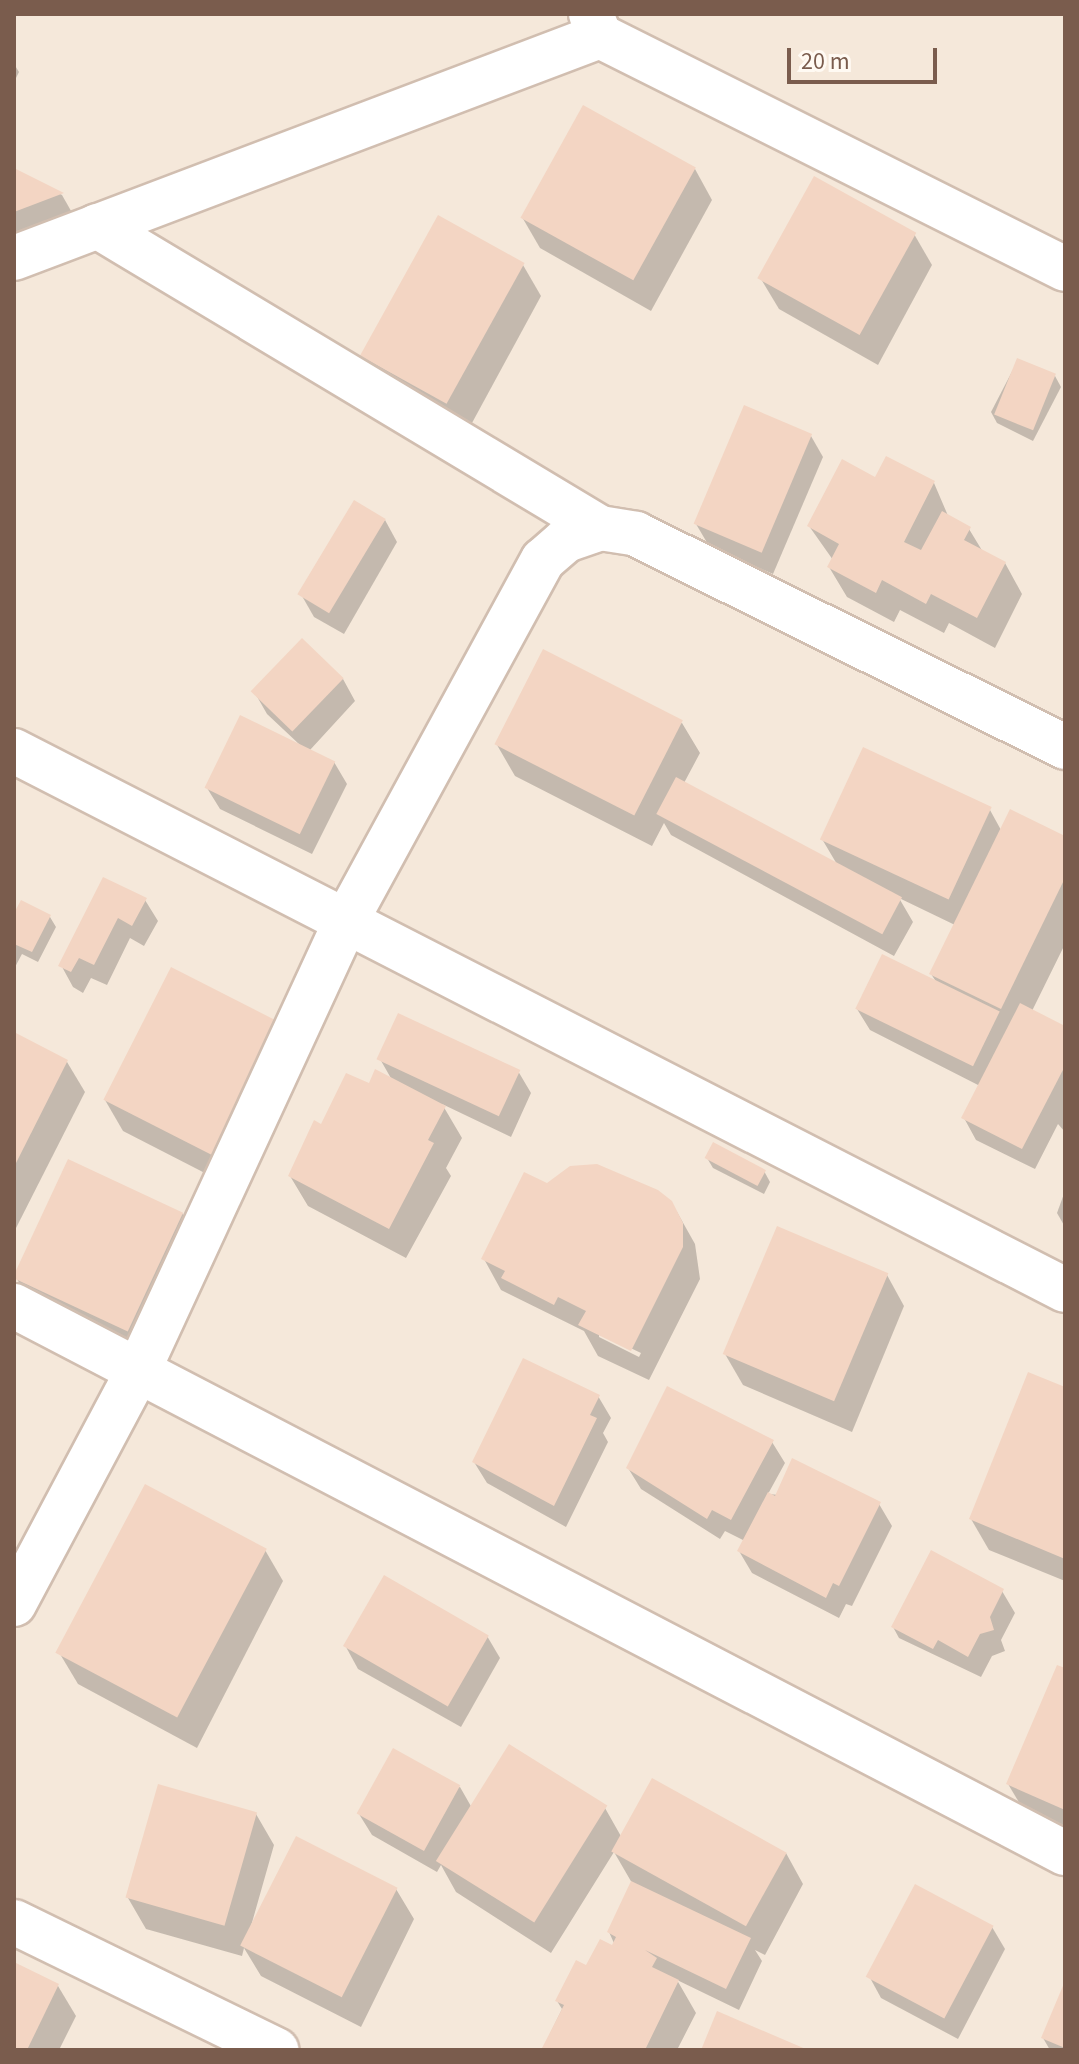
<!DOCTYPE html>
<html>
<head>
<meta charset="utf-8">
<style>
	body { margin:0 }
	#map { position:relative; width:1079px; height:2064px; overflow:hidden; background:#fdf6ec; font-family:"Source Sans 3",sans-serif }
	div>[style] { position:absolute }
	.residential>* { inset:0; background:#f5e8da; transform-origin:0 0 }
	.shadow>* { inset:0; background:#0003 }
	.building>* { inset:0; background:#f3d5c3; transform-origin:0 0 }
	.roads { filter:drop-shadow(2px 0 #d1beb0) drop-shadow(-2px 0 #d1beb0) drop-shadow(0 2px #d1beb0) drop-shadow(0 -2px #d1beb0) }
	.minor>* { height:44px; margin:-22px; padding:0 22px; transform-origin:22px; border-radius:22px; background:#fff }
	span { translate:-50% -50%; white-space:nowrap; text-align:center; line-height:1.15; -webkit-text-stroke:7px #fffaf3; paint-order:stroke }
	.frame { position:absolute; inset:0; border:16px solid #7a5c4d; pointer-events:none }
	.scale { position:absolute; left:787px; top:48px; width:150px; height:36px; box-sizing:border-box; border:4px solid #7a5c4d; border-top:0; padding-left:10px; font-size:24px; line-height:28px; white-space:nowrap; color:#7a5c4d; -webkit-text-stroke:6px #fffaf3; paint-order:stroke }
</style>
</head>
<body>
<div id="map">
	<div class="residential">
		<div style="left:14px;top:14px;width:1051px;height:2036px"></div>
	</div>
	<div class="shadow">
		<div style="clip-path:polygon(14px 64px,19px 72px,14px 82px)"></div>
		<div style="clip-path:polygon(695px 169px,712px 200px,651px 311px,540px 248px,522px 217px)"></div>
		<div style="clip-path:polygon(14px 170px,62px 195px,83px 232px,14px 257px)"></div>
		<div style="clip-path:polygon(914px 234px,932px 265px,878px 365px,779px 309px,761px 279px)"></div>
		<div style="clip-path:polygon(523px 265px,541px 296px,466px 434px,381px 387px,363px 356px)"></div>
		<div style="clip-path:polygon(1018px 360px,1055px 376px,1061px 387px,1033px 441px,997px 423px,991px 412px)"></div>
		<div style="clip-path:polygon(811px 436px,823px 457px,773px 574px,709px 546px,696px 524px)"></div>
		<div style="clip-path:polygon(876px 480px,934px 483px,949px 518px,969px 529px,983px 552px,1005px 563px,1022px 594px,995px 648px,949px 623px,944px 633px,900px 610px,894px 622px,847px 597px,829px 567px,833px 560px,809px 526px)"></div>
		<div style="clip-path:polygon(385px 520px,397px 542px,344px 634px,314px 617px,302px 596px)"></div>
		<div style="clip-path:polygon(302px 641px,343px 679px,355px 701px,310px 750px,334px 762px,347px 784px,312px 854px,220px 809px,207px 788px,300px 745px,267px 714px,255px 693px)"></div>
		<div style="clip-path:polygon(682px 723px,700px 753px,684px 783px,838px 866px,822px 839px,990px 810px,1001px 830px,1065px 838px,1065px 944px,1032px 1011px,1065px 1028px,1065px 1132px,1058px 1124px,1035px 1169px,976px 1140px,964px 1118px,980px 1086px,870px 1030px,857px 1009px,937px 983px,931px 974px,955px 925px,899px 898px,913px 922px,894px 956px,671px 835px,664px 823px,652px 846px,515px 776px,497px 745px)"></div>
		<div style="clip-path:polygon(104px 879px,145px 900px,158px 921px,144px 946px,130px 938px,107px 985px,91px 978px,83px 993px,73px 987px,61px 965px)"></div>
		<div style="clip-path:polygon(50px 917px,56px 927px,38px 962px,22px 954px,14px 969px,14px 918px)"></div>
		<div style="clip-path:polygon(14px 1034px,67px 1062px,85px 1092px,14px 1232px)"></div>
		<div style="clip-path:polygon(303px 1059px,236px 1189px,123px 1131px,105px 1100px)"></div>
		<div style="clip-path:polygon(380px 1059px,518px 1071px,531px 1093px,511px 1137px,442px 1104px,462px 1138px,446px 1168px,451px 1176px,406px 1258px,308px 1206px,290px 1176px,322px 1127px,370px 1086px,392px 1080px)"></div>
		<div style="clip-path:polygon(707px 1158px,764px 1171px,770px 1182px,764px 1194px,713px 1168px)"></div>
		<div style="clip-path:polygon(evenodd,547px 1185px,677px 1212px,695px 1244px,700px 1279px,649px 1380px,598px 1356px,584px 1331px,501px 1290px,484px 1259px,547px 1185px,599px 1333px,641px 1353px,639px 1357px,599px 1337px,599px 1333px)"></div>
		<div style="clip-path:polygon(1065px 1191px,1065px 1227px,1057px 1213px)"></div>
		<div style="clip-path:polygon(182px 1213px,199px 1244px,148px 1360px,35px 1310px,17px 1279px)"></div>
		<div style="clip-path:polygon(887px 1275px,904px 1306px,852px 1432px,743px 1385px,725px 1354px)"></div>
		<div style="clip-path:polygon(1065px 1389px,1065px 1581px,989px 1550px,971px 1519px)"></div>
		<div style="clip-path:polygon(598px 1396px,611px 1418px,603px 1433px,608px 1442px,566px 1527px,487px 1483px,474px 1462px)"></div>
		<div style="clip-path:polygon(772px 1442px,785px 1463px,768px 1494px,879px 1504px,892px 1526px,852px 1606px,846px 1604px,839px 1618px,752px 1573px,739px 1551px,745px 1541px,725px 1531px,720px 1539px,641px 1489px,628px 1468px)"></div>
		<div style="clip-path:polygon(265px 1550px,283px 1581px,197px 1748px,78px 1684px,60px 1654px)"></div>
		<div style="clip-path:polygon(1002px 1591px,1015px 1613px,1001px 1640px,1005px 1651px,992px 1656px,981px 1677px,899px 1638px,893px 1627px)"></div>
		<div style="clip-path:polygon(487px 1636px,500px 1658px,461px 1727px,358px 1669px,346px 1647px)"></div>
		<div style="clip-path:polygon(1065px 1670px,1065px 1832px,1026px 1814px,1008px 1784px)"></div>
		<div style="clip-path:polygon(460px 1787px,472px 1808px,605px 1808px,622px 1838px,786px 1853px,803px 1884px,765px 1955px,755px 1950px,762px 1961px,739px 2010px,677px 1980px,696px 2013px,677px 2050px,542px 2050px,562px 2009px,557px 2001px,587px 1968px,617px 1950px,609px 1932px,632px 1883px,614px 1852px,551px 1953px,456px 1892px,441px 1865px,437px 1872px,372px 1835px,359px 1814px)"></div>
		<div style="clip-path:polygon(256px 1814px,274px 1845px,251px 1926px,396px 1889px,414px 1919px,361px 2027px,261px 1976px,244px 1948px,242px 1956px,146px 1929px,128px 1898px)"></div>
		<div style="clip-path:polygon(992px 1927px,1005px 1949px,958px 2039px,881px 1998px,869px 1976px)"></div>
		<div style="clip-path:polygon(14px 1964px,58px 1986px,76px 2016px,59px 2050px,14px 2050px)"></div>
		<div style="clip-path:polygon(1065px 1986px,1065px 2050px,1050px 2050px,1043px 2038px)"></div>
	</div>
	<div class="building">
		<div style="left:583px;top:105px;width:129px;height:129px;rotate:29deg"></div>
		<div style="clip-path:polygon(14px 168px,64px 193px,14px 212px)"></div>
		<div style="left:814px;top:176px;width:117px;height:117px;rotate:29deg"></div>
		<div style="left:438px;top:215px;width:99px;height:161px;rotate:29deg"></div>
		<div style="left:1017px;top:358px;width:42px;height:61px;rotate:22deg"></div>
		<div style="left:744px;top:405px;width:74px;height:129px;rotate:23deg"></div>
		<div style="clip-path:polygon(886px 456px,935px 481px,904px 542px,921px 550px,942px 511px,971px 527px,964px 540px,1006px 562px,977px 618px,931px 594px,926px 604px,882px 580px,876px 593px,827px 567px,839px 544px,807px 526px,842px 459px,875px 477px)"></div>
		<div style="left:354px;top:500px;width:37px;height:110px;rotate:31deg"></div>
		<div style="left:302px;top:638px;width:58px;height:74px;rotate:44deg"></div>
		<div style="left:543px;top:649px;width:157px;height:107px;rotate:27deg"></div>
		<div style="left:240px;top:715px;width:106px;height:81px;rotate:26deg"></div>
		<div style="left:863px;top:747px;width:142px;height:102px;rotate:25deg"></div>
		<div style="left:676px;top:777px;width:256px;height:42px;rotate:28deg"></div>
		<div style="clip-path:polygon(1010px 809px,1065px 836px,1065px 878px,1001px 1009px,929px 974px)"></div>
		<div style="clip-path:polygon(103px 877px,147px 898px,132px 926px,118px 918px,94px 965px,79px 958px,71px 972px,58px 966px)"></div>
		<div style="clip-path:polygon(21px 900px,51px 915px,32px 952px,14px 944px,14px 913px)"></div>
		<div style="left:882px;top:954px;width:131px;height:61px;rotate:26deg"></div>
		<div style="left:171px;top:967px;width:129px;height:149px;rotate:27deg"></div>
		<div style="clip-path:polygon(1020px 1003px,1065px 1026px,1065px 1066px,1022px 1149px,961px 1118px)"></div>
		<div style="left:398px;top:1013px;width:135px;height:51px;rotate:25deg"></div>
		<div style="clip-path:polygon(14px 1032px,68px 1060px,14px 1167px)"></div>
		<div style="clip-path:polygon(375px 1069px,446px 1106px,428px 1140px,434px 1143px,389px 1229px,288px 1176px,314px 1120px,321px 1124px,346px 1073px,369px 1083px)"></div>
		<div style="left:713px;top:1142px;width:60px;height:18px;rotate:28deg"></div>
		<div style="left:68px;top:1159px;width:127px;height:131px;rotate:25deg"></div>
		<div style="clip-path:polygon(597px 1164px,658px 1190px,672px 1201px,683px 1223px,683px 1247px,631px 1351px,578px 1325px,586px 1311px,558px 1297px,554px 1305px,501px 1278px,505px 1271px,481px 1259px,524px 1172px,547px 1183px,570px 1166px)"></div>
		<div style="left:777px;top:1226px;width:121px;height:139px;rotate:23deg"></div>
		<div style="clip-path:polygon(523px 1358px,600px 1395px,590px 1415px,597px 1418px,554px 1506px,472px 1462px)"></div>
		<div style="clip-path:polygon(1028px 1372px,1065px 1387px,1065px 1559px,969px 1519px)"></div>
		<div style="clip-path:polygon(667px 1386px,774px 1440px,731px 1520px,712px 1510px,707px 1519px,626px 1468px)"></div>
		<div style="clip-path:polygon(792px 1458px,881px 1502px,839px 1586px,833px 1583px,826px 1598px,737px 1551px,768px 1492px,775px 1496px)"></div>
		<div style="left:145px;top:1484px;width:138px;height:191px;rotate:28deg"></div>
		<div style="clip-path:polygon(931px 1550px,1004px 1589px,990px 1617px,994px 1630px,980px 1634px,968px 1657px,938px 1640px,933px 1649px,891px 1627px)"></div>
		<div style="left:384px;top:1575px;width:121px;height:82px;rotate:30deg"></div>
		<div style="clip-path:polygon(1057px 1665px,1065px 1668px,1065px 1810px,1006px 1784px)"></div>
		<div style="left:509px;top:1744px;width:116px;height:138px;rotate:32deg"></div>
		<div style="left:393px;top:1748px;width:77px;height:75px;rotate:29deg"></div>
		<div style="left:652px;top:1778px;width:154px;height:84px;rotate:29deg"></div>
		<div style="left:158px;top:1784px;width:103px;height:118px;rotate:16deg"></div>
		<div style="left:296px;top:1836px;width:114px;height:123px;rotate:27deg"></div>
		<div style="clip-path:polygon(631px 1881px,751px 1938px,726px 1989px,645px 1950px,657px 1958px,652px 1967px,679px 1980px,645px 2050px,541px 2050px,564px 2005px,555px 2001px,576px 1960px,586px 1965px,600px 1939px,612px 1945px,616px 1937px,607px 1932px)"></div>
		<div style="left:915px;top:1884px;width:89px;height:105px;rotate:28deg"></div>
		<div style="clip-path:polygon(14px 1962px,59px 1984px,27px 2050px,14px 2050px)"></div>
		<div style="clip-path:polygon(1065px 1981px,1065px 2048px,1041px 2038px)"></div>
		<div style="clip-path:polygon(717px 2011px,808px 2050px,701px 2050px)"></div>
	</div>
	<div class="roads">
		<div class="minor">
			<div style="left:591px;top:14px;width:24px;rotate:68deg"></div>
			<div style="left:600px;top:36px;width:520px;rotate:26.61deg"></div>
			<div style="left:97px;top:226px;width:587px;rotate:30.98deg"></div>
			<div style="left:600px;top:528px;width:36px;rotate:9deg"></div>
			<div style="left:636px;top:534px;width:479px;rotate:26.4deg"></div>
			<div style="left:14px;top:258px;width:627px;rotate:-20.75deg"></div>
			<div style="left:14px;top:751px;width:1181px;rotate:27.15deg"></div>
			<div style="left:14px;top:1306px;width:1185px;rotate:27.5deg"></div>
			<div style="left:14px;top:1604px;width:266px;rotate:-62deg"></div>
			<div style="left:139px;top:1369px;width:494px;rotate:-65.2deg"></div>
			<div style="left:346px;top:921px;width:411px;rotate:-61.4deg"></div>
			<div style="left:543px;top:560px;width:30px;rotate:-41deg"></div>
			<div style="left:566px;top:540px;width:36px;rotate:-19deg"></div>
			<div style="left:14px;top:1922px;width:292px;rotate:26deg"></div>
		</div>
	</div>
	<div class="frame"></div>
	<div class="scale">20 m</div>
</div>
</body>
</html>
